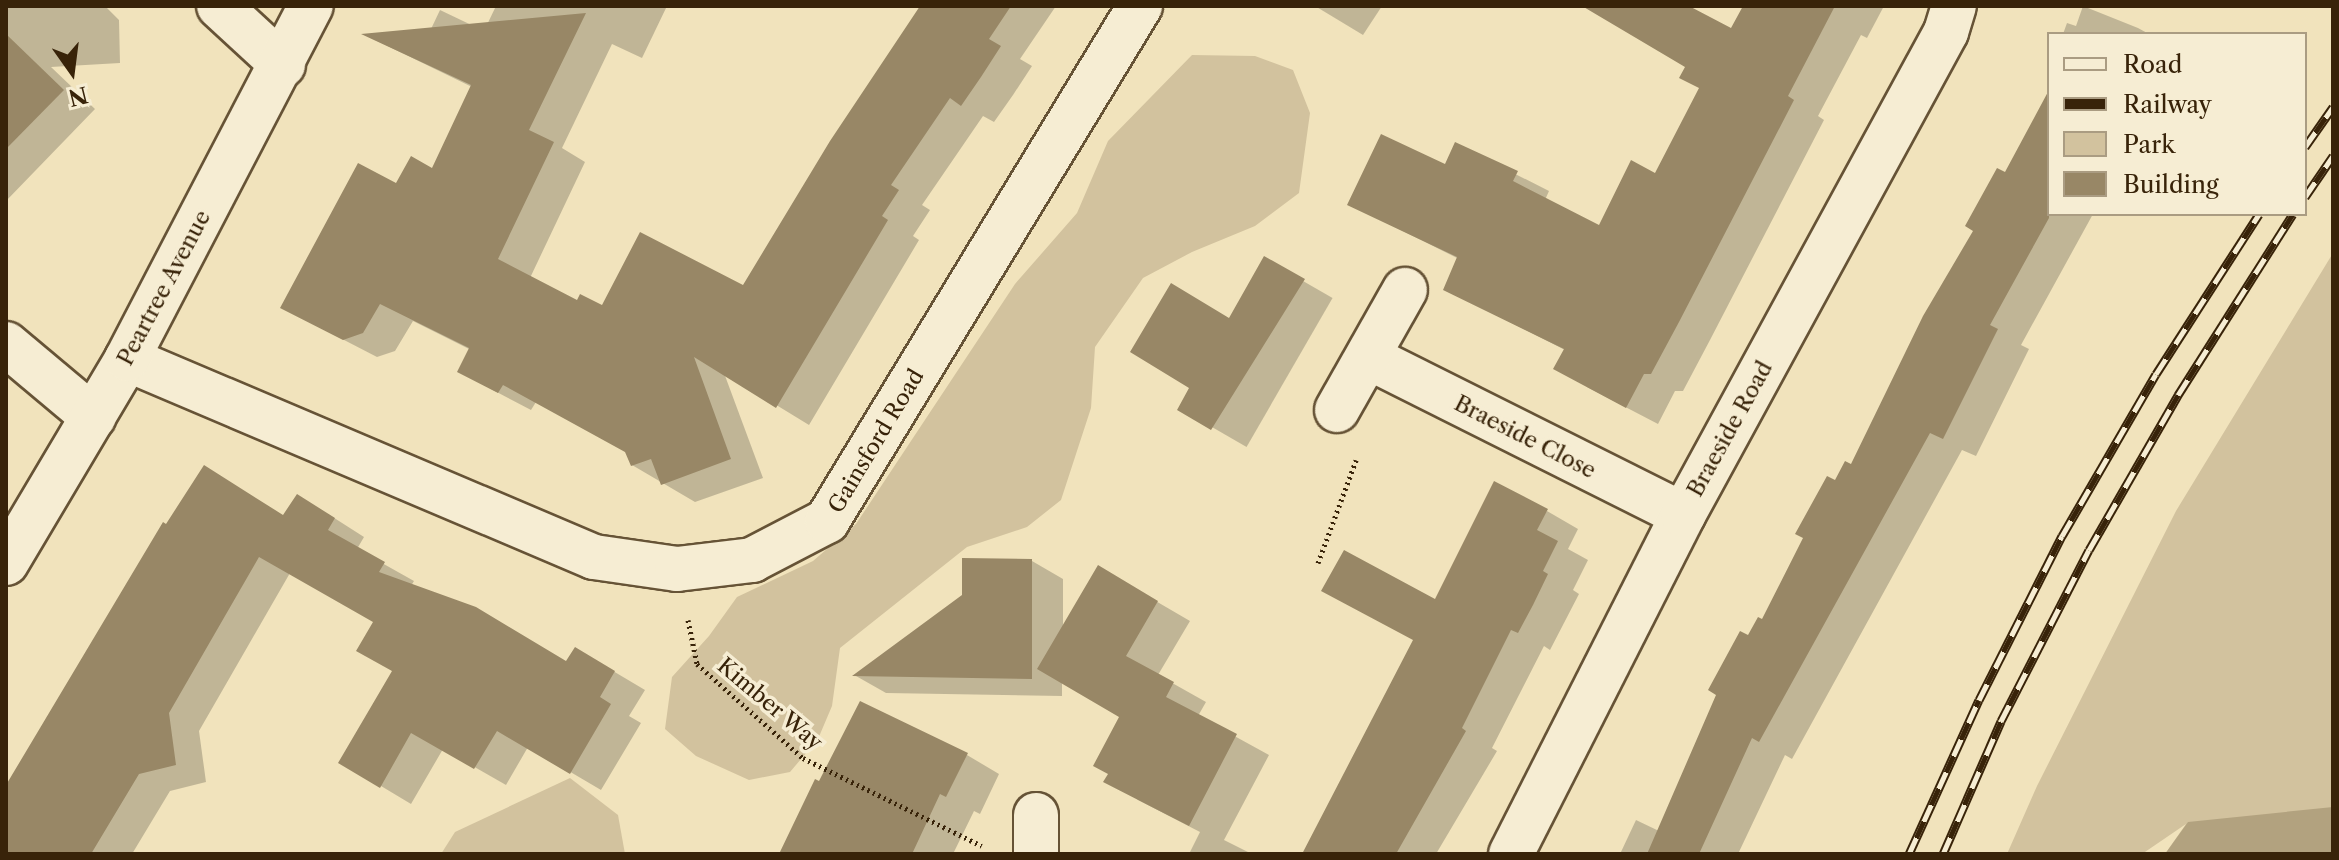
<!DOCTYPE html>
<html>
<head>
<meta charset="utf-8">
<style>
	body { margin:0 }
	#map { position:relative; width:2339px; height:860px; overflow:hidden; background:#f1e3bc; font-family:"Libre Caslon Text",serif }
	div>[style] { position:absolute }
	.green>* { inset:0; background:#d2c29e }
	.water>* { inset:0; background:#b2a27f }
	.shadow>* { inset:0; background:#0003; transform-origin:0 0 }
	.building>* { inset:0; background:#988766 }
	.path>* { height:5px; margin-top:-2.5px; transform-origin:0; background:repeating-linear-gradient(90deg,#382309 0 2px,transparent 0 6px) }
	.roads { filter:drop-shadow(2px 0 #665336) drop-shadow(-2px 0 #665336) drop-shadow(0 2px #665336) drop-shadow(0 -2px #665336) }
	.minor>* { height:44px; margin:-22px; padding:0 22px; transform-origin:22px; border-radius:22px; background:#f6edd3 }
	.tertiary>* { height:44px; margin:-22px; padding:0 22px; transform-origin:22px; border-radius:22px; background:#f6edd3 }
	.rail>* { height:9px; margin-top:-4.5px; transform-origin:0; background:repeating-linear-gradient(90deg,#f6edd3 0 18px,#382309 0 36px); box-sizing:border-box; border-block:2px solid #382309 }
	span { translate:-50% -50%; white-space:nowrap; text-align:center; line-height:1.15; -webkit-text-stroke:7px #f6edd3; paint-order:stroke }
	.street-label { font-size:22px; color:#382309 }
	.frame { position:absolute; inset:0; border:8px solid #382309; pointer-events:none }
	.legend { position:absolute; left:2047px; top:32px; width:260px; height:184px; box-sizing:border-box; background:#f6edd3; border:2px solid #aa9c82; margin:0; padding:10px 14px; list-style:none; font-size:24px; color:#382309 }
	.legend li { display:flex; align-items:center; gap:16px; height:40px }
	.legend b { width:40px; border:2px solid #aa9c82 }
	.north { position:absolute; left:32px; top:32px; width:80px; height:80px; -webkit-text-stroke:6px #f6edd3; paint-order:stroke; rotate:166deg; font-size:22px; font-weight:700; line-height:32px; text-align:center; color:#382309 }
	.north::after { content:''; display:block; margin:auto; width:28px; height:36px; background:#382309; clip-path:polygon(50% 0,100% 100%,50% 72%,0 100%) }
</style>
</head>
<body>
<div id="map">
	<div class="green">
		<div style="clip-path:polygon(1192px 55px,1255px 56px,1293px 70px,1310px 113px,1299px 193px,1255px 226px,1192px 252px,1143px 278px,1095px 347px,1091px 408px,1061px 500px,1027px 527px,967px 547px,840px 648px,832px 706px,818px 739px,790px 772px,749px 780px,696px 756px,665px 729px,672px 677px,709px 636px,737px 597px,813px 561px,856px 524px,1015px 284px,1077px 213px,1108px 141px)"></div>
		<div style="clip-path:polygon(2333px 253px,2333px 854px,2165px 854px,2186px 824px,2142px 854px,2007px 854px,2037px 786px,2176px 511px)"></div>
		<div style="clip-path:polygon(570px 778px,618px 815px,625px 854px,441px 854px,455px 832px)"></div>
	</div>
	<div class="water">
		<div style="clip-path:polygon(2333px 807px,2333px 854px,2165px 854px,2188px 822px)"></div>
	</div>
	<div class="shadow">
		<div style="clip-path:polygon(6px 6px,105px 6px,119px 20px,120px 63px,51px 67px,95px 109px,6px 201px)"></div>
		<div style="clip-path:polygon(496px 6px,667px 6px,642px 58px,612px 44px,562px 148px,585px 162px,530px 278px,577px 302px,603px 308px,744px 287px,922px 6px,1056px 6px,1020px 59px,1032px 66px,1013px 95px,994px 122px,983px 116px,922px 205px,930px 210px,913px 236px,919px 240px,809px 425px,724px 373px,763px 478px,695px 502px,632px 465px,627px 451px,536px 402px,531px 410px,491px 389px,471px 350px,413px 321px,395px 351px,377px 357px,315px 325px,397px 186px,433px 170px,472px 87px,367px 36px,431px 29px,440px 10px,484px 31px)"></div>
		<div style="clip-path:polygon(1315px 6px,1382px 6px,1363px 35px)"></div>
		<div style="clip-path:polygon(1745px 6px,1884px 6px,1867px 38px,1861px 35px,1818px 116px,1824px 120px,1710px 340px,1683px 391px,1675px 391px,1658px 424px,1587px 387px,1565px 350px,1445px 289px,1459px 259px,1349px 204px,1446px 166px,1456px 144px,1549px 191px,1545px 200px,1600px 228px,1656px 175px)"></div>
		<div style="clip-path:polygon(2083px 6px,2138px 28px,2149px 34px,2063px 34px,2067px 23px,2076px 26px)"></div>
		<div style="clip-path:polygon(2049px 94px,2049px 214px,2093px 214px,2021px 345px,2029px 349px,1976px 456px,1962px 450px,1792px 759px,1785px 755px,1738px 854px,1620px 854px,1636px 820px,1659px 831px,1749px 638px,1763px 622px,1835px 482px,1852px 467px)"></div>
		<div style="left:1265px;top:259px;width:78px;height:172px;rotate:30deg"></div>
		<div style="clip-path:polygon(1547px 511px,1578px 529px,1568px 549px,1588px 560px,1573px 590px,1579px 594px,1550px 650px,1544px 646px,1492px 748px,1497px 751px,1436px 854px,1304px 854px,1436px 602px)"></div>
		<div style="clip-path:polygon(328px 514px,364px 537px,357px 549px,414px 581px,411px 586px,567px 663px,576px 649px,645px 690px,629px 716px,641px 723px,601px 790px,528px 747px,506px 785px,443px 749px,411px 804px,341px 762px,394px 671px,375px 621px,290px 573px,199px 731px,206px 782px,170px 791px,132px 854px,6px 854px,6px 794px,285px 516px)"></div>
		<div style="clip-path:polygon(1032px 561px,1063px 579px,1063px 629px,1099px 568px,1190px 621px,1158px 675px,1206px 702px,1198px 716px,1269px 755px,1224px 840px,1252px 854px,1189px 854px,1200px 832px,1138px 800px,1110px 774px,1122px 716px,1062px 681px,1062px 696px,886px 693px,856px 676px)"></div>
		<div style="clip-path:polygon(967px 755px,999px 774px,980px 814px,974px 811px,953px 854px,781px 854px)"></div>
	</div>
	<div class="building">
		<div style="clip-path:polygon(920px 6px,1011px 6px,989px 39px,1001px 46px,981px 77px,961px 106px,950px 98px,891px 185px,899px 190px,882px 216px,888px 220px,776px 408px,694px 357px,731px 459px,661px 485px,651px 459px,631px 466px,625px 452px,503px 385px,498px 393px,457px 372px,469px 348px,380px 304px,363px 333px,343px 340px,280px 308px,358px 163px,396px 183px,411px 156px,432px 168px,471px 85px,361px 34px,586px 13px,529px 130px,554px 142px,498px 259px,577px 300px,580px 294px,602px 305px,640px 232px,743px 285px,830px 141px)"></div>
		<div style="clip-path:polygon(1582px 6px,1689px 6px,1731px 28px,1743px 6px,1835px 6px,1788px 96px,1794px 100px,1679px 322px,1651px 374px,1644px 374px,1626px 408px,1553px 369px,1564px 349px,1443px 290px,1457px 257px,1347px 205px,1381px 134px,1445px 164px,1455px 142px,1518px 171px,1513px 181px,1599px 225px,1631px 160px,1655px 173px,1699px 88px,1679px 78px,1685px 67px)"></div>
		<div style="clip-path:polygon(6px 34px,64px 90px,6px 149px)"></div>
		<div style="clip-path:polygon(2049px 90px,2049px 218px,1990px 325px,1998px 329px,1943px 439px,1930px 433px,1759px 742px,1752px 738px,1699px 854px,1647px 854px,1716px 695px,1708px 690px,1740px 631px,1748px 635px,1758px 617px,1762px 619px,1803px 538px,1795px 534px,1827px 476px,1835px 480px,1845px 461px,1851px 464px,1923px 316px,1973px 231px,1965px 226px,1997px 168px,2005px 172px)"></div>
		<div style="clip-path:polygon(1264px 256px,1305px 279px,1211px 430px,1177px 410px,1189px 388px,1130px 352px,1171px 283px,1229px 318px)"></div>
		<div style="clip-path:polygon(204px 465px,283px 515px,297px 494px,335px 518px,328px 530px,385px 562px,379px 572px,476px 607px,566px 661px,575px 647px,615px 671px,600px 697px,611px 704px,570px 774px,497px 731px,474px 769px,411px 733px,380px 788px,338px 763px,392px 671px,356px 651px,373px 622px,259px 557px,169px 713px,176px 765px,139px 774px,91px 854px,6px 854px,6px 785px,163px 522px,166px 524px)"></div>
		<div style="clip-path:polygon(1494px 481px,1548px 509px,1537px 530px,1558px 541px,1543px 571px,1548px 574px,1533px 605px,1518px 633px,1511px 630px,1462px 728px,1466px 731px,1396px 854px,1302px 854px,1413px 640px,1321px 591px,1344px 550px,1435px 599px)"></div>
		<div style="clip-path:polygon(962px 558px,1032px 559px,1032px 679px,852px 676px,962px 595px)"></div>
		<div style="clip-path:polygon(1098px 565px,1158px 601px,1126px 656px,1174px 682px,1166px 697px,1237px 734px,1189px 826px,1103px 782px,1108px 774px,1093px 766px,1119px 717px,1037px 669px)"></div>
		<div style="clip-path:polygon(860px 701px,968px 753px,946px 797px,940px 794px,912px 854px,779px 854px,815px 779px,819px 781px)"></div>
	</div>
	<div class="path">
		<div style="left:1318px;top:563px;width:110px;rotate:-69.7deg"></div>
		<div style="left:688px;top:620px;width:45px;rotate:78.4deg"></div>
		<div style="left:697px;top:664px;width:142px;rotate:41.6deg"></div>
		<div style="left:803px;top:758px;width:199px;rotate:26.2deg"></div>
	</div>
	<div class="roads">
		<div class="minor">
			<div style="left:219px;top:6px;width:87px;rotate:42.7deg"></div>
			<div style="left:6px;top:344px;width:114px;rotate:40deg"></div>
			<div style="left:1368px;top:357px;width:352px;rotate:26.6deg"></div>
			<div style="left:127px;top:359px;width:507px;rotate:22.98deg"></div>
			<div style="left:594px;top:557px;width:84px;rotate:8.2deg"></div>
			<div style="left:677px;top:569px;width:76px;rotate:-6.8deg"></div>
			<div style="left:752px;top:560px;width:85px;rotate:-27.5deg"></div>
			<div style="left:827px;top:521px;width:603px;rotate:-58.71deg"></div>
			<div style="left:1337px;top:410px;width:138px;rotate:-60.5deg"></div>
			<div style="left:1036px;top:815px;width:39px;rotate:90deg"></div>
			<div style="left:1511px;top:854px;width:380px;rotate:-63.1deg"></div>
			<div style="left:1683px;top:515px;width:550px;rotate:-61.43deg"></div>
			<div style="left:1946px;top:32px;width:27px;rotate:-73deg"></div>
		</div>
		<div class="tertiary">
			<div style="left:6px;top:563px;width:237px;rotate:-59.3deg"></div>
			<div style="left:127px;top:359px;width:398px;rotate:-62.5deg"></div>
		</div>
	</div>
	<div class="rail">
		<div style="left:2305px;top:147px;width:49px;rotate:-55deg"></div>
		<div style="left:2305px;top:197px;width:50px;rotate:-55.7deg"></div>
		<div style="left:1909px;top:854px;width:169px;rotate:-65.6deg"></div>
		<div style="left:1979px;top:700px;width:184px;rotate:-63.2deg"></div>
		<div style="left:2062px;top:536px;width:187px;rotate:-59.9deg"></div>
		<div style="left:2156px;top:374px;width:190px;rotate:-57.2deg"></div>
		<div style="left:1943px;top:854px;width:145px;rotate:-66.4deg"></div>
		<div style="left:2001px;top:721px;width:192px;rotate:-62.8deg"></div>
		<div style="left:2089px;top:550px;width:179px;rotate:-60.1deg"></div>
		<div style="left:2178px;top:395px;width:214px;rotate:-57.6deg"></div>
	</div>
	<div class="street-label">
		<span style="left:164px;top:288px;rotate:-62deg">Peartree Avenue</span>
		<span style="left:1730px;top:429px;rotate:-61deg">Braeside Road</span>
		<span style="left:1525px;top:437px;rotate:27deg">Braeside Close</span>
		<span style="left:876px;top:441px;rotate:-59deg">Gainsford Road</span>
		<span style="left:770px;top:704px;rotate:40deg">Kimber Way</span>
	</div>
	<div class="frame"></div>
	<ul class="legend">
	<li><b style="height:10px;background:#f6edd3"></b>Road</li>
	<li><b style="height:10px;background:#382309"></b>Railway</li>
	<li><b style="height:22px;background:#d2c29e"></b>Park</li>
	<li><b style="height:22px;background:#988766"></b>Building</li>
	</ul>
	<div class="north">N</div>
</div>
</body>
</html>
